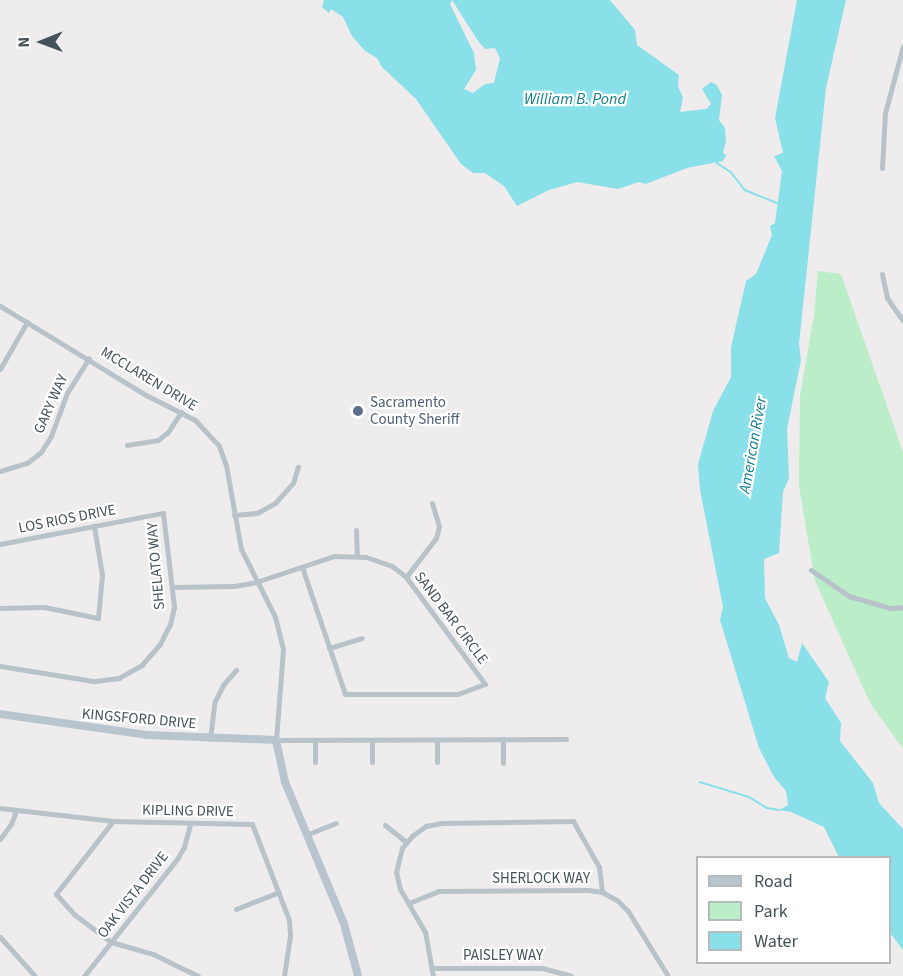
<!DOCTYPE html>
<html>
<head>
<meta charset="utf-8">
<style>
	body { margin:0 }
	#map { position:relative; width:903px; height:976px; overflow:hidden; background:#efeced; font-family:"Source Sans 3",sans-serif }
	div>[style] { position:absolute }
	.green>* { inset:0; background:#bbedc8 }
	.water>* { inset:0; background:#89e0e9 }
	.stream>* { height:1.5px; margin:-0.75px; padding:0 0.75px; transform-origin:0.75px; border-radius:0.75px; background:#89e0e9 }
	.street>* { height:5px; margin:-2.5px; padding:0 2.5px; transform-origin:2.5px; border-radius:2.5px; background:#b8c3c9 }
	.secondary>* { height:8px; margin:-4px; padding:0 4px; transform-origin:4px; border-radius:4px; background:#b8c5ce }
	.dots>* { width:16px; height:16px; translate:-50% -50%; box-sizing:border-box; border:3px solid #fff; border-radius:50% }
	span { translate:-50% -50%; white-space:nowrap; text-align:center; line-height:1.15; -webkit-text-stroke:4.5px #fff; paint-order:stroke }
	.street-label { font-size:15px; color:#455259 }
	.service-label { font-size:15px; color:#4e5e75 }
	.left { translate:0 -50%; text-align:left }
	.water-label { font-size:16px; color:#10808c; font-style:italic }
	.legend { position:absolute; left:696px; top:856px; width:195px; height:108px; box-sizing:border-box; background:#fff; border:2px solid #b5babd; margin:0; padding:8px 10px; list-style:none; font-size:18px; color:#455259 }
	.legend li { display:flex; align-items:center; gap:12px; height:30px }
	.legend b { width:30px; border:2px solid #b5babd }
	.north { position:absolute; left:12px; top:12px; width:60px; height:60px; -webkit-text-stroke:4px #fff; paint-order:stroke; rotate:269deg; font-size:16px; font-weight:700; line-height:24px; text-align:center; color:#455259 }
	.north::after { content:''; display:block; margin:auto; width:21px; height:27px; background:#455259; clip-path:polygon(50% 0,100% 100%,50% 72%,0 100%) }
</style>
</head>
<body>
<div id="map">
	<div class="green">
		<div style="clip-path:polygon(818px 271px,841px 274px,903px 452px,903px 749px,870px 703px,815px 581px,799px 486px,800px 396px,814px 315px)"></div>
	</div>
	<div class="water">
		<div style="clip-path:polygon(evenodd,324px 0,610px 0,635px 30px,637px 45px,679px 75px,678px 86px,683px 98px,680px 112px,706px 109px,711px 104px,702px 89px,711px 82px,717px 85px,722px 95px,719px 120px,725px 128px,726px 141px,723px 153px,726px 155px,723px 161px,687px 168px,646px 184px,639px 182px,618px 189px,577px 182px,549px 190px,517px 206px,504px 186px,485px 173px,473px 173px,461px 164px,416px 99px,382px 67px,377px 58px,365px 51px,352px 36px,343px 17px,331px 9px,329px 13px,322px 7px,324px 0,452px 0,478px 41px,485px 49px,495px 48px,500px 58px,494px 83px,485px 84px,473px 93px,464px 89px,476px 70px,474px 53px,450px 4px,452px 0)"></div>
		<div style="clip-path:polygon(797px 0,846px 0,826px 88px,799px 344px,801px 360px,787px 429px,789px 478px,783px 492px,779px 553px,764px 559px,765px 598px,779px 625px,789px 658px,797px 662px,802px 643px,829px 682px,825px 698px,841px 723px,840px 741px,873px 783px,879px 803px,903px 829px,903px 950px,890px 933px,890px 858px,839px 857px,824px 827px,791px 812px,779px 810px,788px 805px,786px 791px,774px 777px,759px 748px,720px 620px,723px 607px,700px 490px,698px 464px,713px 411px,731px 377px,731px 347px,746px 281px,756px 274px,772px 235px,770px 226px,775px 223px,782px 171px,774px 156px,783px 153px,775px 118px)"></div>
	</div>
	<div class="stream">
		<div style="left:717px;top:163px;width:17px;rotate:33deg"></div>
		<div style="left:731px;top:172px;width:23px;rotate:52deg"></div>
		<div style="left:745px;top:190px;width:35px;rotate:22deg"></div>
		<div style="left:700px;top:782px;width:51px;rotate:17deg"></div>
		<div style="left:749px;top:797px;width:21px;rotate:31deg"></div>
		<div style="left:767px;top:808px;width:12px;rotate:9deg"></div>
	</div>
	<div class="street">
		<div style="left:882px;top:168px;width:55px;rotate:-86.9deg"></div>
		<div style="left:885px;top:113px;width:69px;rotate:-75deg"></div>
		<div style="left:882px;top:274px;width:25px;rotate:78deg"></div>
		<div style="left:887px;top:298px;width:28px;rotate:55deg"></div>
		<div style="left:0;top:306px;width:171px;rotate:31.4deg"></div>
		<div style="left:146px;top:395px;width:55px;rotate:27deg"></div>
		<div style="left:195px;top:420px;width:35px;rotate:47deg"></div>
		<div style="left:219px;top:446px;width:20px;rotate:70deg"></div>
		<div style="left:226px;top:465px;width:85px;rotate:79.9deg"></div>
		<div style="left:241px;top:549px;width:76px;rotate:63.4deg"></div>
		<div style="left:275px;top:617px;width:33px;rotate:76deg"></div>
		<div style="left:283px;top:649px;width:91px;rotate:94.4deg"></div>
		<div style="left:276px;top:740px;width:290px;rotate:-0.2deg"></div>
		<div style="left:0;top:369px;width:54px;rotate:-60.1deg"></div>
		<div style="left:127px;top:445px;width:31px;rotate:-9deg"></div>
		<div style="left:158px;top:440px;width:13px;rotate:-39deg"></div>
		<div style="left:168px;top:432px;width:24px;rotate:-57deg"></div>
		<div style="left:0;top:471px;width:28px;rotate:-17deg"></div>
		<div style="left:27px;top:463px;width:18px;rotate:-38deg"></div>
		<div style="left:41px;top:452px;width:19px;rotate:-58deg"></div>
		<div style="left:51px;top:436px;width:46px;rotate:-69.6deg"></div>
		<div style="left:67px;top:393px;width:41px;rotate:-57.8deg"></div>
		<div style="left:234px;top:515px;width:23px;rotate:-5deg"></div>
		<div style="left:257px;top:513px;width:21px;rotate:-29deg"></div>
		<div style="left:275px;top:503px;width:27px;rotate:-48deg"></div>
		<div style="left:293px;top:483px;width:17px;rotate:-73deg"></div>
		<div style="left:356px;top:530px;width:25px;rotate:88deg"></div>
		<div style="left:0;top:544px;width:166px;rotate:-10.8deg"></div>
		<div style="left:163px;top:513px;width:95px;rotate:83.3deg"></div>
		<div style="left:174px;top:607px;width:17px;rotate:103deg"></div>
		<div style="left:170px;top:624px;width:22px;rotate:117deg"></div>
		<div style="left:160px;top:644px;width:28px;rotate:131deg"></div>
		<div style="left:142px;top:665px;width:26px;rotate:151deg"></div>
		<div style="left:119px;top:678px;width:26px;rotate:173deg"></div>
		<div style="left:93px;top:681px;width:94px;rotate:-170.8deg"></div>
		<div style="left:811px;top:570px;width:46px;rotate:34.4deg"></div>
		<div style="left:849px;top:596px;width:43px;rotate:16.3deg"></div>
		<div style="left:890px;top:608px;width:13px;rotate:-4deg"></div>
		<div style="left:406px;top:577px;width:49px;rotate:-52.4deg"></div>
		<div style="left:436px;top:538px;width:12px;rotate:-76deg"></div>
		<div style="left:439px;top:526px;width:24px;rotate:-107deg"></div>
		<div style="left:172px;top:587px;width:62px;rotate:-0.9deg"></div>
		<div style="left:234px;top:586px;width:22px;rotate:-10deg"></div>
		<div style="left:256px;top:582px;width:82px;rotate:-18.4deg"></div>
		<div style="left:334px;top:556px;width:32px;rotate:2deg"></div>
		<div style="left:366px;top:557px;width:28px;rotate:19deg"></div>
		<div style="left:392px;top:566px;width:18px;rotate:38deg"></div>
		<div style="left:406px;top:577px;width:133px;rotate:53.6deg"></div>
		<div style="left:485px;top:684px;width:30px;rotate:160deg"></div>
		<div style="left:457px;top:694px;width:112px;rotate:180deg"></div>
		<div style="left:345px;top:694px;width:134px;rotate:-108.7deg"></div>
		<div style="left:0;top:608px;width:44px;rotate:-1.3deg"></div>
		<div style="left:44px;top:607px;width:55px;rotate:11.5deg"></div>
		<div style="left:98px;top:618px;width:43px;rotate:-84.7deg"></div>
		<div style="left:102px;top:575px;width:50px;rotate:-99.3deg"></div>
		<div style="left:329px;top:648px;width:34px;rotate:-17deg"></div>
		<div style="left:210px;top:739px;width:38px;rotate:-83deg"></div>
		<div style="left:215px;top:701px;width:18px;rotate:-63deg"></div>
		<div style="left:223px;top:685px;width:20px;rotate:-49deg"></div>
		<div style="left:372px;top:740px;width:22px;rotate:90deg"></div>
		<div style="left:315px;top:762px;width:22px;rotate:-90deg"></div>
		<div style="left:437px;top:762px;width:22px;rotate:-90deg"></div>
		<div style="left:503px;top:763px;width:24px;rotate:-90deg"></div>
		<div style="left:0;top:808px;width:114px;rotate:6.6deg"></div>
		<div style="left:113px;top:821px;width:139px;rotate:1.2deg"></div>
		<div style="left:252px;top:824px;width:103px;rotate:68.9deg"></div>
		<div style="left:289px;top:920px;width:16px;rotate:86deg"></div>
		<div style="left:290px;top:936px;width:40px;rotate:98.5deg"></div>
		<div style="left:113px;top:821px;width:93px;rotate:128deg"></div>
		<div style="left:56px;top:894px;width:28px;rotate:48deg"></div>
		<div style="left:75px;top:915px;width:45px;rotate:36.9deg"></div>
		<div style="left:111px;top:942px;width:44px;rotate:15.9deg"></div>
		<div style="left:153px;top:954px;width:50px;rotate:26.1deg"></div>
		<div style="left:385px;top:825px;width:27px;rotate:39deg"></div>
		<div style="left:306px;top:835px;width:32px;rotate:-22deg"></div>
		<div style="left:0;top:839px;width:19px;rotate:-54deg"></div>
		<div style="left:11px;top:824px;width:14px;rotate:-69deg"></div>
		<div style="left:409px;top:903px;width:31px;rotate:-22deg"></div>
		<div style="left:438px;top:891px;width:150px;rotate:-0.4deg"></div>
		<div style="left:588px;top:890px;width:14px;rotate:8deg"></div>
		<div style="left:602px;top:892px;width:18px;rotate:29deg"></div>
		<div style="left:618px;top:901px;width:14px;rotate:45deg"></div>
		<div style="left:628px;top:911px;width:76px;rotate:58.4deg"></div>
		<div style="left:236px;top:909px;width:46px;rotate:-21.6deg"></div>
		<div style="left:0;top:937px;width:52px;rotate:48.1deg"></div>
		<div style="left:433px;top:968px;width:109px"></div>
		<div style="left:542px;top:968px;width:30px;rotate:15deg"></div>
		<div style="left:84px;top:976px;width:149px;rotate:-51.5deg"></div>
		<div style="left:177px;top:859px;width:14px;rotate:-60deg"></div>
		<div style="left:184px;top:847px;width:24px;rotate:-75deg"></div>
		<div style="left:433px;top:976px;width:45px;rotate:-100.3deg"></div>
		<div style="left:425px;top:932px;width:50px;rotate:-120.2deg"></div>
		<div style="left:400px;top:889px;width:17px;rotate:-103deg"></div>
		<div style="left:396px;top:872px;width:25px;rotate:-76deg"></div>
		<div style="left:402px;top:848px;width:16px;rotate:-50deg"></div>
		<div style="left:412px;top:836px;width:17px;rotate:-36deg"></div>
		<div style="left:426px;top:826px;width:16px;rotate:-11deg"></div>
		<div style="left:442px;top:823px;width:131px;rotate:-0.9deg"></div>
		<div style="left:573px;top:821px;width:53px;rotate:60.5deg"></div>
		<div style="left:599px;top:867px;width:25px;rotate:83deg"></div>
	</div>
	<div class="secondary">
		<div style="left:0;top:714px;width:148px;rotate:8.1deg"></div>
		<div style="left:147px;top:735px;width:129px;rotate:2.2deg"></div>
		<div style="left:276px;top:740px;width:43px;rotate:77.9deg"></div>
		<div style="left:285px;top:782px;width:154px;rotate:67.4deg"></div>
		<div style="left:344px;top:924px;width:54px;rotate:74.9deg"></div>
	</div>
	<div class="dots">
		<div style="left:358px;top:411px;background:#5c6f8a"></div>
	</div>
	<div class="street-label">
		<span style="left:149px;top:379px;rotate:31deg">MCCLAREN DRIVE</span>
		<span style="left:51px;top:404px;rotate:-66deg">GARY WAY</span>
		<span style="left:67px;top:519px;rotate:-11deg">LOS RIOS DRIVE</span>
		<span style="left:156px;top:566px;rotate:-95deg">SHELATO WAY</span>
		<span style="left:451px;top:618px;rotate:53deg">SAND BAR CIRCLE</span>
		<span style="left:139px;top:719px;rotate:5deg">KINGSFORD DRIVE</span>
		<span style="left:188px;top:811px;rotate:1deg">KIPLING DRIVE</span>
		<span style="left:541px;top:879px">SHERLOCK WAY</span>
		<span style="left:133px;top:895px;rotate:-52deg">OAK VISTA DRIVE</span>
		<span style="left:503px;top:956px">PAISLEY WAY</span>
	</div>
	<div class="service-label">
		<span class="left" style="left:370px;top:411px">Sacramento<br>County Sheriff</span>
	</div>
	<div class="water-label">
		<span style="left:575px;top:99px">William B. Pond</span>
		<span style="left:753px;top:445px;rotate:-80deg">American River</span>
	</div>
	<ul class="legend">
	<li><b style="height:8px;background:#b8c5ce"></b>Road</li>
	<li><b style="height:16px;background:#bbedc8"></b>Park</li>
	<li><b style="height:16px;background:#89e0e9"></b>Water</li>
	</ul>
	<div class="north">N</div>
</div>
</body>
</html>
